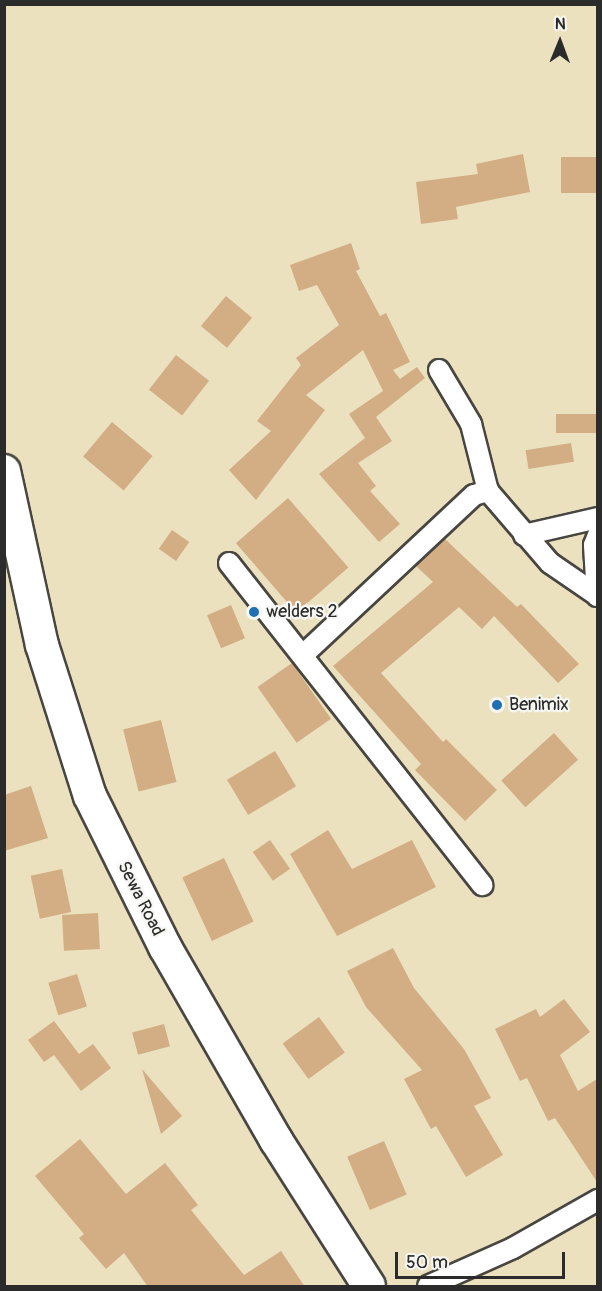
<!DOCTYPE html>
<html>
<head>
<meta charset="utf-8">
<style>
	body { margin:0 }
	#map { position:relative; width:602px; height:1291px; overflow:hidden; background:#ebe1bf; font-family:Pangolin,sans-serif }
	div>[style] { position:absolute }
	.building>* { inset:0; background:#d3ad84; transform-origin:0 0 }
	.roads { filter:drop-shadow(2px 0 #484641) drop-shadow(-2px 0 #484641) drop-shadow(0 2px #484641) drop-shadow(0 -2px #484641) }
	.minor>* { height:20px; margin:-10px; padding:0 10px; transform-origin:10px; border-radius:10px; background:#fff }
	.primary>* { height:32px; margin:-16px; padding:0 16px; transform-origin:16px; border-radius:16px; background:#fff }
	.dots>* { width:16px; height:16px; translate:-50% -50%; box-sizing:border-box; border:3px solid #f6f6f2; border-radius:50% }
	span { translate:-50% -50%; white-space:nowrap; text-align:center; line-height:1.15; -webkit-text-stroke:4.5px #f6f6f2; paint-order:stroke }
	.poi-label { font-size:18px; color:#2b2b2b }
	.left { translate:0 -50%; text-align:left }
	.street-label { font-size:18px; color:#2b2b2b }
	.frame { position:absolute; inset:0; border:6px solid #2b2b2b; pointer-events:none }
	.north { position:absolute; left:530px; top:12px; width:60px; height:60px; -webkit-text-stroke:4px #f6f6f2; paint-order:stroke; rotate:1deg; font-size:16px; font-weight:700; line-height:24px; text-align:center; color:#2b2b2b }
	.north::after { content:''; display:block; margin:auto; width:21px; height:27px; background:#2b2b2b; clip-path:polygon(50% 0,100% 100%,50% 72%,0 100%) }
	.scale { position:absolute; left:395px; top:1252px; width:170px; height:27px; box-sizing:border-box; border:3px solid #2b2b2b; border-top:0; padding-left:8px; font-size:18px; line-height:21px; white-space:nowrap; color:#2b2b2b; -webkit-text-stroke:4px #f6f6f2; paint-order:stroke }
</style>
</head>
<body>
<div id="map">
	<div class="building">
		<div style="clip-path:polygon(523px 154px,530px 192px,456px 207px,458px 219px,421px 224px,416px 182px,478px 174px,476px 164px)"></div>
		<div style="left:597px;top:157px;width:36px;height:36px;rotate:90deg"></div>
		<div style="clip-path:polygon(351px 243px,360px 269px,356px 271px,380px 316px,386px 313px,410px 362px,393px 370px,400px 379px,417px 367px,425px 378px,376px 417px,392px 441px,358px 463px,376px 486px,370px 491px,400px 524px,379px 542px,319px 474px,365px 438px,349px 414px,383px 391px,363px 350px,306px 395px,325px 410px,256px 500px,229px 470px,271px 431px,257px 421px,301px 365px,296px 358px,339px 325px,317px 285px,299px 291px,290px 265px)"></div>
		<div style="left:226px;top:296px;width:34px;height:39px;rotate:40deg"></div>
		<div style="left:176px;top:355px;width:42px;height:44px;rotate:38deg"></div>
		<div style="left:597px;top:414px;width:19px;height:41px;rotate:90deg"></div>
		<div style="left:112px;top:422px;width:53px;height:45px;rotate:40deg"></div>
		<div style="left:571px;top:443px;width:19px;height:46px;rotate:81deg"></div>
		<div style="left:288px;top:498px;width:92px;height:69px;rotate:49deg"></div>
		<div style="left:172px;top:530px;width:21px;height:23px;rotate:35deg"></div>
		<div style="clip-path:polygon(445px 539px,517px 607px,521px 604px,579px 664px,558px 683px,494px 616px,482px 629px,459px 607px,381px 673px,443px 742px,446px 739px,497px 790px,465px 821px,415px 770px,421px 764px,333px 666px,433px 582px,416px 566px)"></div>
		<div style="left:231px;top:605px;width:36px;height:26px;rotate:67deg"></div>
		<div style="left:292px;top:663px;width:68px;height:42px;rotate:55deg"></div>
		<div style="left:161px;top:720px;width:64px;height:39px;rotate:76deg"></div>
		<div style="left:554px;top:733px;width:36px;height:71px;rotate:48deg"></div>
		<div style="left:275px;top:751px;width:41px;height:56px;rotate:59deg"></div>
		<div style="clip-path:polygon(31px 786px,48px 838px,4px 851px,4px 795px)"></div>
		<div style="clip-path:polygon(328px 830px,352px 869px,412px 840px,436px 887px,337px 936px,290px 854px)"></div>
		<div style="left:270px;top:840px;width:35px;height:21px;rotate:55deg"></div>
		<div style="left:224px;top:858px;width:70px;height:46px;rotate:65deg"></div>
		<div style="left:62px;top:869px;width:44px;height:32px;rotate:78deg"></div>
		<div style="left:98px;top:913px;width:36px;height:36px;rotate:87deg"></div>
		<div style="clip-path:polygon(393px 948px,414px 988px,464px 1049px,491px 1098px,474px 1106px,503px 1155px,466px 1177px,436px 1126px,431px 1129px,404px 1079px,422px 1070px,366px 1007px,347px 971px)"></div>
		<div style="left:77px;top:974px;width:34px;height:30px;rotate:73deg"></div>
		<div style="clip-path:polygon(564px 999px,590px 1032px,560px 1055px,578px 1091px,597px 1079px,597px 1182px,555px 1118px,548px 1121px,527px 1078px,520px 1081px,495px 1029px,536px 1009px,540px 1017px)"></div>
		<div style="left:319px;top:1017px;width:44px;height:45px;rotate:54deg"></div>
		<div style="clip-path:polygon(54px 1021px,79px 1054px,93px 1044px,111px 1068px,81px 1091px,54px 1055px,44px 1062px,28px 1040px)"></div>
		<div style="left:164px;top:1024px;width:23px;height:33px;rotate:75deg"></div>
		<div style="clip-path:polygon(142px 1069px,182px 1116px,161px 1134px)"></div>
		<div style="clip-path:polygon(80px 1139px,126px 1194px,165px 1163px,198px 1205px,191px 1210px,244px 1275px,281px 1251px,305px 1287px,148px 1287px,124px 1253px,106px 1269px,79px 1238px,84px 1234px,35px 1176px)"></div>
		<div style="left:384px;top:1141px;width:58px;height:40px;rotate:67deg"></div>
	</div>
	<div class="roads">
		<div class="minor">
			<div style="left:439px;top:370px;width:63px;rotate:59.3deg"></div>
			<div style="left:471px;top:424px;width:69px;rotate:75.8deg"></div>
			<div style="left:524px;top:535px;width:76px;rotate:-12.9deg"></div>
			<div style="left:229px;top:563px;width:410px;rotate:51.8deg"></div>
			<div style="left:597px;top:596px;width:51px;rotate:-93.4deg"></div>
			<div style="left:594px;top:545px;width:11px;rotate:-68deg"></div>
			<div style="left:303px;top:655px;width:234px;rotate:-43.1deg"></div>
			<div style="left:474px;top:495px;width:15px;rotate:-16deg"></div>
			<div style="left:488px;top:491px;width:95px;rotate:49.3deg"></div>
			<div style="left:550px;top:563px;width:58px;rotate:34.5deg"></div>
			<div style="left:428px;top:1286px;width:93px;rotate:-24.1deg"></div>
			<div style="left:513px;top:1248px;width:98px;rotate:-29.5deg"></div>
		</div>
		<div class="primary">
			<div style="left:4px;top:471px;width:178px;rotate:77.7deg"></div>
			<div style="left:42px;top:645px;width:158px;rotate:72.4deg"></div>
			<div style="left:90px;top:796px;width:169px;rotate:63.6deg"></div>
			<div style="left:165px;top:947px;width:223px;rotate:60.1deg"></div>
			<div style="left:276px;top:1140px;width:173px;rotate:57.5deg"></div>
		</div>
	</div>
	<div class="dots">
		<div style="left:254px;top:612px;background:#1f6fb2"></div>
		<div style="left:497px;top:705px;background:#1f6fb2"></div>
	</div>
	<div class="poi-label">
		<span class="left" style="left:266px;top:612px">welders 2</span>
		<span class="left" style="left:509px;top:705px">Benimix</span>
	</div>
	<div class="street-label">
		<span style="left:140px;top:899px;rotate:63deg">Sewa Road</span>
	</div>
	<div class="frame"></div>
	<div class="north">N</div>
	<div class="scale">50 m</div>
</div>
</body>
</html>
